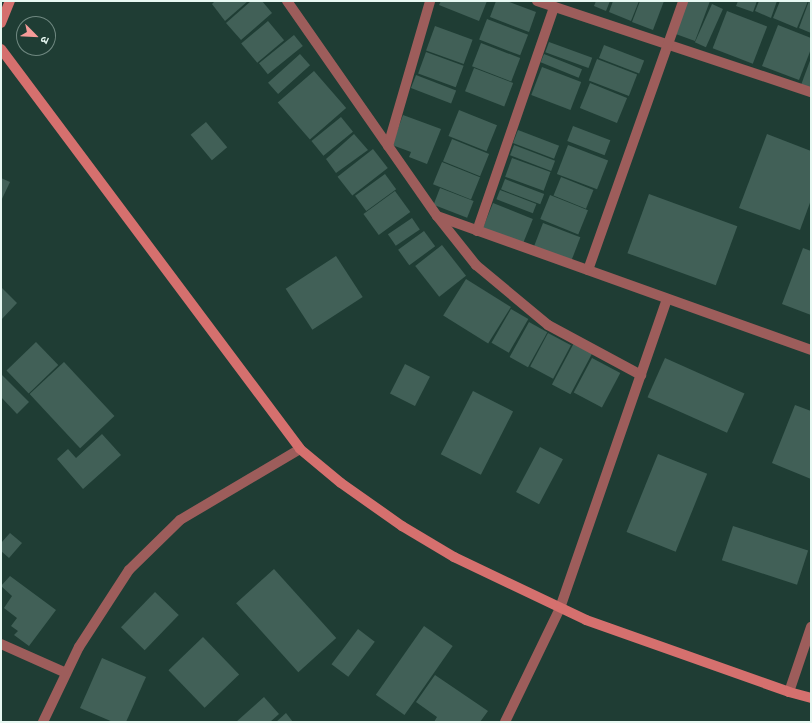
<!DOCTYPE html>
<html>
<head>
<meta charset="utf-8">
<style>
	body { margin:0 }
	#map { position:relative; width:812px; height:723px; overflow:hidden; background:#1f3d34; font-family:Literata,"Noto Sans Devanagari",serif }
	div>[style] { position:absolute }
	.building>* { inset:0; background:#416057; transform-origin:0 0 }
	.street>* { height:10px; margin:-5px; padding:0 5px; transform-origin:5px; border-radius:5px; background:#9d5d5b }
	.secondary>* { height:10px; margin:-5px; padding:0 5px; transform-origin:5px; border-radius:5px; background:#d5706e }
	span { translate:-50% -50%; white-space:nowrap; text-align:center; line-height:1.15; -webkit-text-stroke:3px #1f3d34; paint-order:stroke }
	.frame { position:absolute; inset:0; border:2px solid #e7f8f2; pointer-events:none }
	.north { position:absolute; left:16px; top:16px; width:40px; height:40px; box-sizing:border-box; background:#1f3d34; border:1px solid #6f8880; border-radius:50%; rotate:114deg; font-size:11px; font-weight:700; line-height:16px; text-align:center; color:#e7f8f2 }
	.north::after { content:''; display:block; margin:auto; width:14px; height:18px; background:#f59b98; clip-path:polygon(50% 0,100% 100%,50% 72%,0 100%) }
</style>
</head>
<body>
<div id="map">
	<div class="building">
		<div style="clip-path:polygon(215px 1px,248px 1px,225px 21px,212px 4px)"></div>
		<div style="clip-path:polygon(251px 1px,262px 1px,272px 13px,241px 40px,226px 23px)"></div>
		<div style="clip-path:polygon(441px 1px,487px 1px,479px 21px,439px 5px)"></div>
		<div style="clip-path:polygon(496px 1px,507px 1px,536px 12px,529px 32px,490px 17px)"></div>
		<div style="clip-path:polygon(596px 1px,610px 1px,606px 11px,594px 6px)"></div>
		<div style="clip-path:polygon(613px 1px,639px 1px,631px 21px,609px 12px)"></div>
		<div style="clip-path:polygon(640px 1px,664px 1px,653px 30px,632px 22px)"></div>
		<div style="clip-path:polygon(685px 1px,710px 1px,695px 41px,673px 33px)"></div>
		<div style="clip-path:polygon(738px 1px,757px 1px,753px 12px,736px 6px)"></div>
		<div style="clip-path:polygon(759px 1px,777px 1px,771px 18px,755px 11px)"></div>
		<div style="clip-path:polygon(780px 1px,808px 1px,797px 28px,773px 18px)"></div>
		<div style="clip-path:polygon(809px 1px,811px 1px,811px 33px,799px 28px)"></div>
		<div style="left:712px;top:4px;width:12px;height:42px;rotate:24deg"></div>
		<div style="left:727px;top:11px;width:43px;height:40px;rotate:21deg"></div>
		<div style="left:487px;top:19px;width:44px;height:22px;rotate:21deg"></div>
		<div style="left:268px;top:21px;width:25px;height:35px;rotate:50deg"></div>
		<div style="clip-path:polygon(778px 25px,811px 38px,811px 49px,799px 80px,762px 66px)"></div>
		<div style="left:435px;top:26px;width:40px;height:26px;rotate:20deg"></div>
		<div style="left:294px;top:35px;width:14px;height:45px;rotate:51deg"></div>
		<div style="left:549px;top:42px;width:46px;height:11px;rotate:20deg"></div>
		<div style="left:481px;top:43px;width:42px;height:25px;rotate:21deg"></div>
		<div style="left:604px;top:45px;width:43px;height:14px;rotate:21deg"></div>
		<div style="left:426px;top:52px;width:40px;height:23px;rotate:20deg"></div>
		<div style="left:300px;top:54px;width:15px;height:43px;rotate:48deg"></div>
		<div style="left:544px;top:54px;width:41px;height:9px;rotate:22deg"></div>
		<div style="clip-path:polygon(811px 58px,811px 88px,801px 85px)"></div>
		<div style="left:597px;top:59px;width:43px;height:23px;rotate:21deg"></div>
		<div style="left:542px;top:67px;width:42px;height:30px;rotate:21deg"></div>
		<div style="left:474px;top:68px;width:42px;height:25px;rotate:21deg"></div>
		<div style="left:314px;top:71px;width:49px;height:48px;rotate:49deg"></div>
		<div style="left:416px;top:75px;width:43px;height:14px;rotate:21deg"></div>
		<div style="left:590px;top:83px;width:40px;height:27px;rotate:22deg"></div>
		<div style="left:459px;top:110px;width:41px;height:28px;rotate:22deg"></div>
		<div style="clip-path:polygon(403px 115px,441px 129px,427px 164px,409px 157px,411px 152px,392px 145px)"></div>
		<div style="left:341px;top:117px;width:19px;height:38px;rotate:51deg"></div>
		<div style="left:206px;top:122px;width:33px;height:20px;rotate:50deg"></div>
		<div style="left:573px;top:126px;width:40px;height:16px;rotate:21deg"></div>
		<div style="left:518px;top:130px;width:44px;height:14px;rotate:21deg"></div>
		<div style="clip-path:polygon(354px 134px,368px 150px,336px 173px,326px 159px)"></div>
		<div style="clip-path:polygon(767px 134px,811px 151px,811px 200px,800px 230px,739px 208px)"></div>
		<div style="left:452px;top:139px;width:40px;height:24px;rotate:22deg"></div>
		<div style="left:514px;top:145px;width:44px;height:11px;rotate:21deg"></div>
		<div style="left:568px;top:145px;width:43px;height:31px;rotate:21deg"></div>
		<div style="left:373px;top:149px;width:24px;height:45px;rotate:52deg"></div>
		<div style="left:512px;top:158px;width:41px;height:20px;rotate:20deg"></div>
		<div style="left:442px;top:162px;width:41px;height:24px;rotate:22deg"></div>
		<div style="left:385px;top:174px;width:19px;height:37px;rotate:54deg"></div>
		<div style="left:561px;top:177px;width:35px;height:20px;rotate:22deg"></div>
		<div style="clip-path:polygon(1px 178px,10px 182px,1px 201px)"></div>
		<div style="left:505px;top:179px;width:42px;height:11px;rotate:21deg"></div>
		<div style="left:440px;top:188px;width:36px;height:18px;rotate:21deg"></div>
		<div style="left:500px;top:190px;width:39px;height:10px;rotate:21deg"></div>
		<div style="left:395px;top:191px;width:26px;height:39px;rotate:54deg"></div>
		<div style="left:649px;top:194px;width:94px;height:63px;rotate:20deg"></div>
		<div style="left:550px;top:195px;width:41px;height:26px;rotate:22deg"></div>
		<div style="left:493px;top:203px;width:43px;height:28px;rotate:22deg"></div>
		<div style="left:412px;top:218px;width:14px;height:29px;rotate:56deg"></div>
		<div style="left:543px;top:223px;width:40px;height:26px;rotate:21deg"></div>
		<div style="left:424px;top:231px;width:19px;height:32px;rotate:54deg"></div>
		<div style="left:442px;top:245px;width:39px;height:34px;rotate:52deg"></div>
		<div style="clip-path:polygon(803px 248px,811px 251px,811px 315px,782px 304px)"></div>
		<div style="left:336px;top:256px;width:49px;height:60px;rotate:57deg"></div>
		<div style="left:466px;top:279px;width:53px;height:43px;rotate:32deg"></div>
		<div style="clip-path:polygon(1px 287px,17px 303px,1px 320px)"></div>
		<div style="left:511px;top:309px;width:20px;height:39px;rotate:30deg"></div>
		<div style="left:529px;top:322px;width:21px;height:40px;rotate:29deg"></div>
		<div style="left:548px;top:333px;width:26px;height:38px;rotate:28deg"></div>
		<div style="left:36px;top:342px;width:32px;height:41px;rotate:46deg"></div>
		<div style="left:574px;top:343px;width:21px;height:47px;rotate:28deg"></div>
		<div style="left:592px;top:358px;width:32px;height:39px;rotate:28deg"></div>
		<div style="left:665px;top:358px;width:87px;height:43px;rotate:24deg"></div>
		<div style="left:64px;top:362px;width:74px;height:47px;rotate:47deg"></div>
		<div style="left:405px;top:364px;width:28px;height:33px;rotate:27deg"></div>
		<div style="clip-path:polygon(1px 374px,29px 402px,17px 414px,1px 397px)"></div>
		<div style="left:473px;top:391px;width:45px;height:71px;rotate:27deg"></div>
		<div style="clip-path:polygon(795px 405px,811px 411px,811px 479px,772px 463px)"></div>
		<div style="clip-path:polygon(102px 434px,121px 455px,83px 489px,57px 459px,68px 449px,76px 458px)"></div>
		<div style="left:540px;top:447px;width:26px;height:51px;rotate:28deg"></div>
		<div style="left:658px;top:454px;width:53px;height:84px;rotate:22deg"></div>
		<div style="left:733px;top:526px;width:79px;height:36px;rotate:18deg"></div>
		<div style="clip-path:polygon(10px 533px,22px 543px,9px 558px,1px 551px,1px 543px)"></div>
		<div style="left:274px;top:569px;width:93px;height:51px;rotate:48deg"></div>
		<div style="clip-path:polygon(10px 576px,56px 610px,29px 646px,14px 635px,18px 631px,11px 626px,17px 618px,4px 608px,12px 596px,1px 586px)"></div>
		<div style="left:155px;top:592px;width:33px;height:49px;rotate:44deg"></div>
		<div style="left:424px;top:626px;width:35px;height:84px;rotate:35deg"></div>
		<div style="left:358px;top:629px;width:21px;height:44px;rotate:37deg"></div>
		<div style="left:203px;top:637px;width:52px;height:48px;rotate:46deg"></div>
		<div style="clip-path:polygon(102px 658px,146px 677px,126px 722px,113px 722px,80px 708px)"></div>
		<div style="clip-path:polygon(435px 675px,488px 711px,480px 722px,434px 722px,437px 717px,416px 702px)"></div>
		<div style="clip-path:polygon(264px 697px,279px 714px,270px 722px,236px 722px)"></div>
		<div style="clip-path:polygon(286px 713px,293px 722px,276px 722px)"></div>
	</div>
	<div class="street">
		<div style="left:287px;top:1px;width:262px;rotate:55.1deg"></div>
		<div style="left:437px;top:216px;width:397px;rotate:19.7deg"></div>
		<div style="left:537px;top:1px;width:289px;rotate:18.4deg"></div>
		<div style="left:388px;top:146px;width:151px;rotate:-73.8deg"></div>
		<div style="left:437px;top:216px;width:63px;rotate:51.5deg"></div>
		<div style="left:476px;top:265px;width:94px;rotate:39.8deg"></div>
		<div style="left:548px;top:325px;width:106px;rotate:28.3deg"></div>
		<div style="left:477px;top:231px;width:237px;rotate:-71deg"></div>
		<div style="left:588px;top:270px;width:285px;rotate:-70.5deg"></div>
		<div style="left:1px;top:644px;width:71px;rotate:24deg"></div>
		<div style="left:789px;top:692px;width:69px;rotate:-71.3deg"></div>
		<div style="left:43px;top:722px;width:83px;rotate:-64.4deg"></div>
		<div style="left:79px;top:647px;width:92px;rotate:-57deg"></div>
		<div style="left:129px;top:570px;width:71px;rotate:-44.4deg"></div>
		<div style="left:180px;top:520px;width:139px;rotate:-30.6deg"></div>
		<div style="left:505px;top:722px;width:127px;rotate:-64.2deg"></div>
		<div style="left:560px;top:608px;width:327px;rotate:-70.9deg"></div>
	</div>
	<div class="secondary">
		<div style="left:1px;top:23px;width:24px;rotate:-68deg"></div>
		<div style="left:1px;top:49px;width:499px;rotate:53.2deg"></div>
		<div style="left:300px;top:449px;width:53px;rotate:39.7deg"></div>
		<div style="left:341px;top:483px;width:75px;rotate:35.2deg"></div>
		<div style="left:402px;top:526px;width:61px;rotate:30.8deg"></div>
		<div style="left:454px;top:557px;width:146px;rotate:25.5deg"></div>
		<div style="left:586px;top:620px;width:215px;rotate:19.5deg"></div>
		<div style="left:789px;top:692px;width:23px;rotate:15deg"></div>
	</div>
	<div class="frame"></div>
	<div class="north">उ</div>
</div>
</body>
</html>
